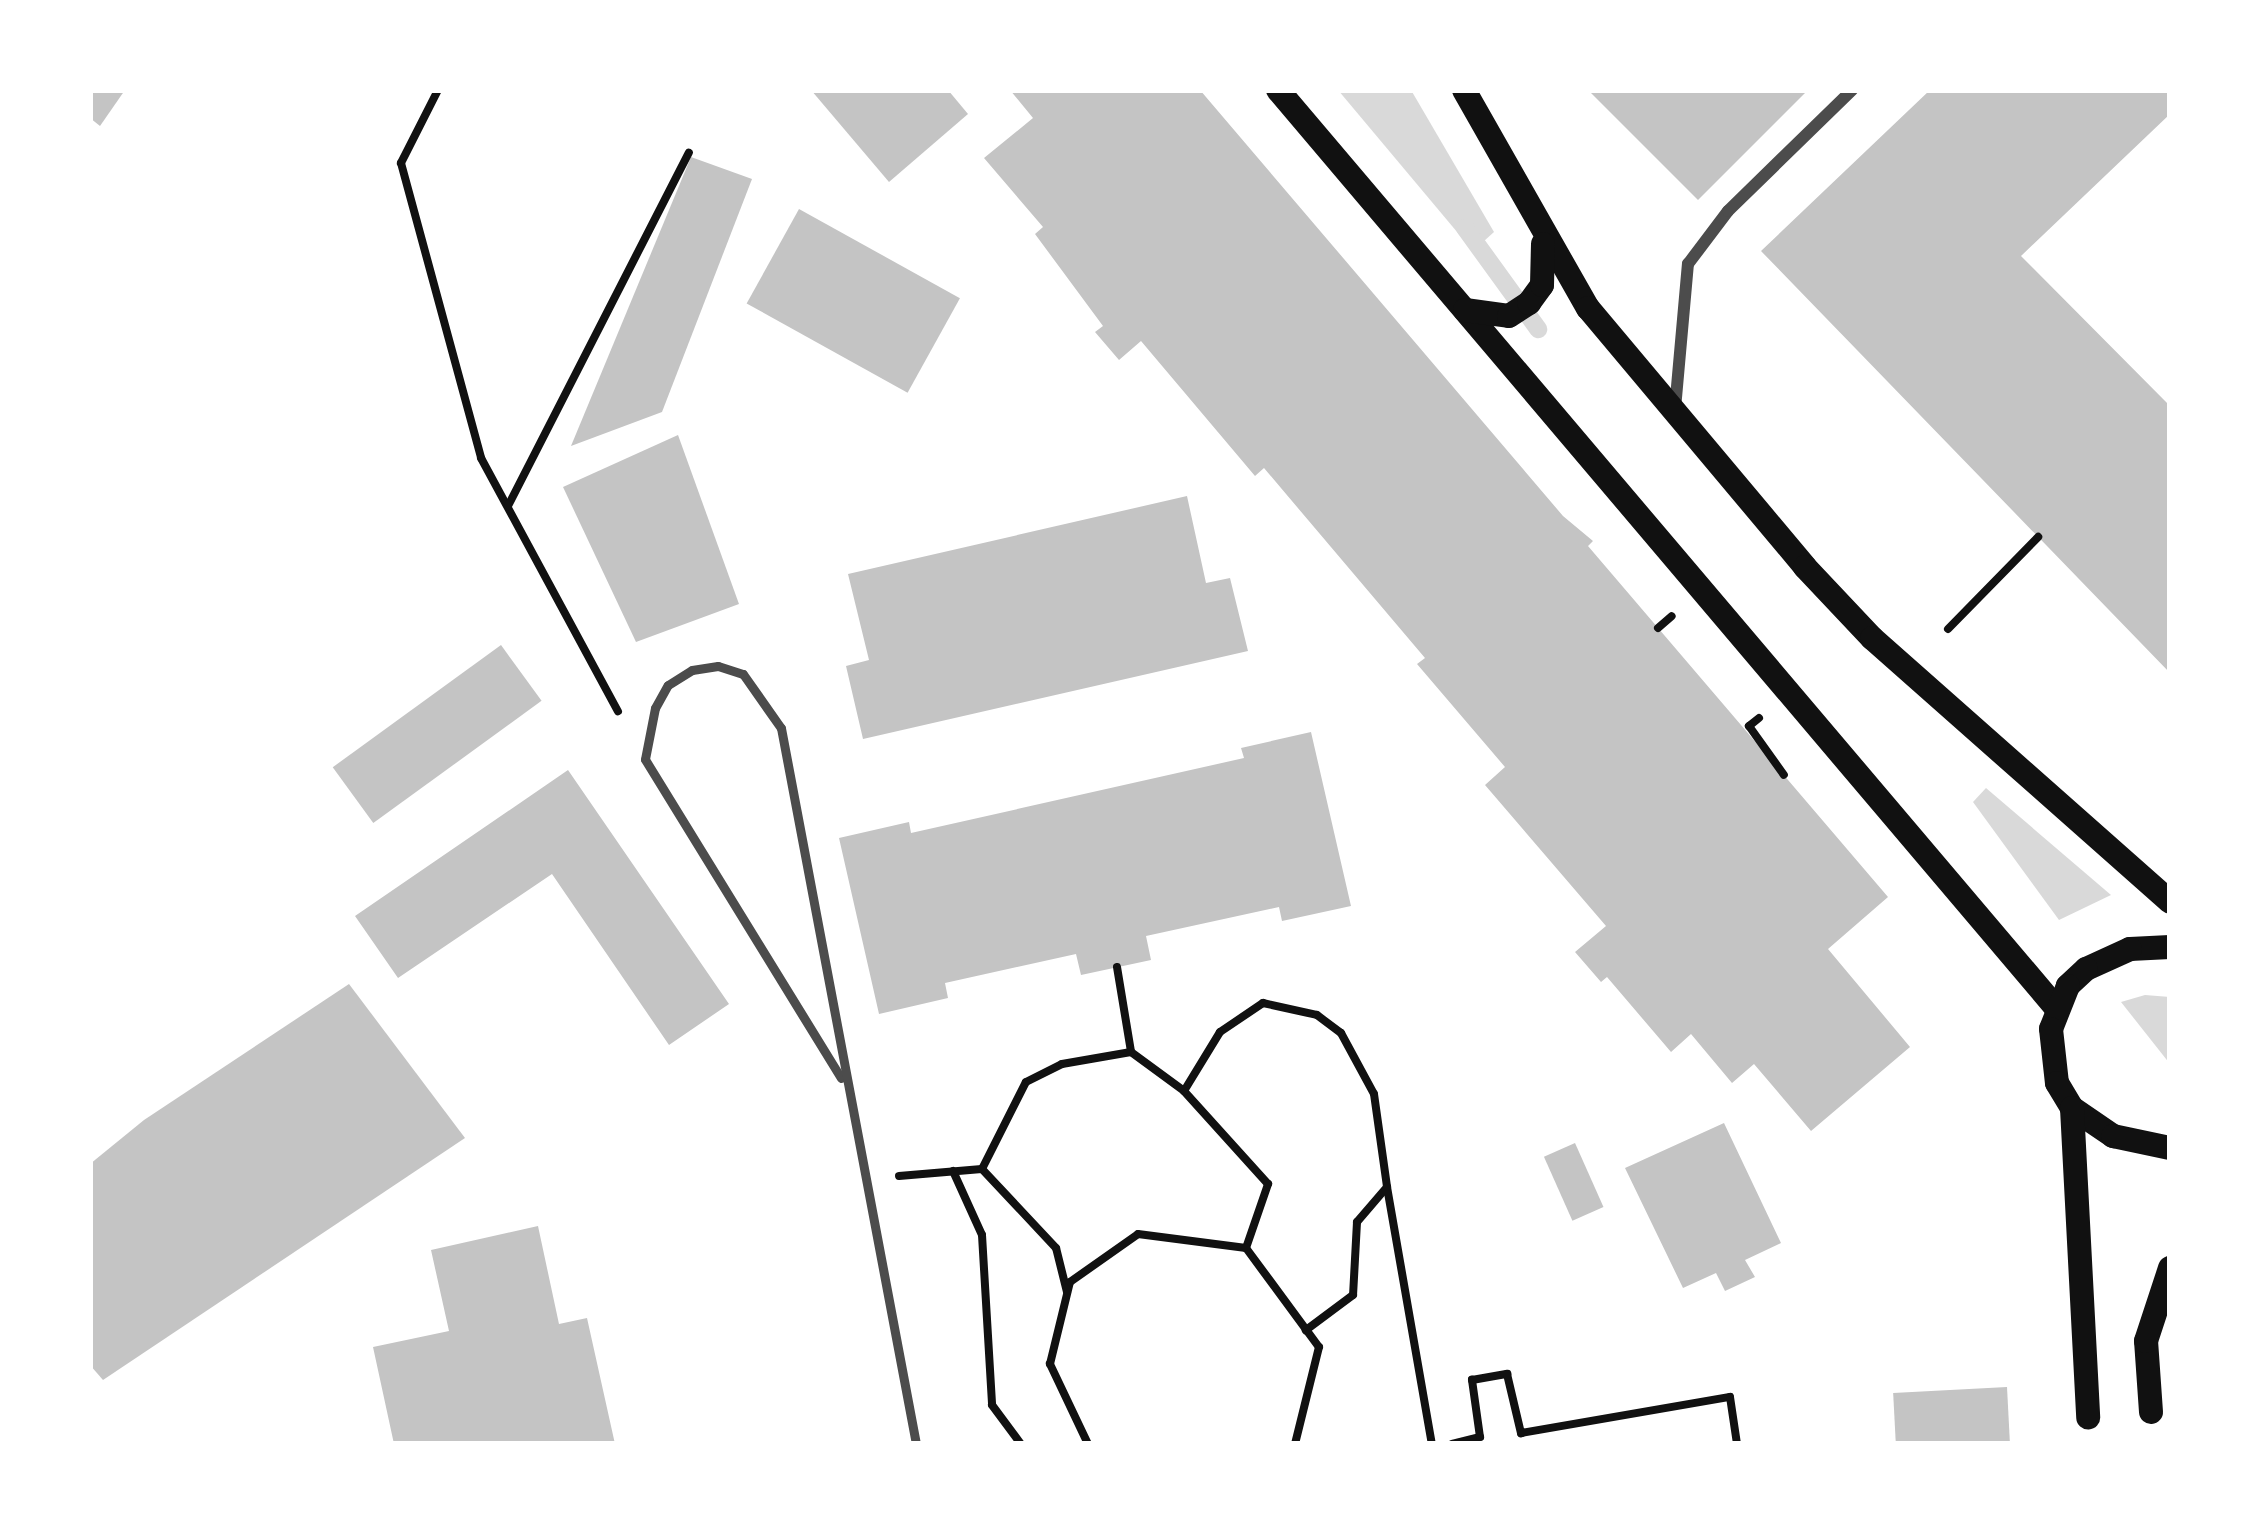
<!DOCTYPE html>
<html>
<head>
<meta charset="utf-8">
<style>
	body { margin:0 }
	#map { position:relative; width:2260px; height:1534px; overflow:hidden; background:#fff; font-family:Quicksand,sans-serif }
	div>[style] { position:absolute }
	.water>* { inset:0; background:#d9d9d9 }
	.stream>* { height:18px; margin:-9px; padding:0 9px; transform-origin:9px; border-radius:9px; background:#d9d9d9 }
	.building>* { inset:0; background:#c4c4c4; transform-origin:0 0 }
	.path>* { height:8px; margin:-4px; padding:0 4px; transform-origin:4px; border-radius:4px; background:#111 }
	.service>* { height:9px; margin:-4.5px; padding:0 4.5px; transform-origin:4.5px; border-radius:4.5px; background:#4c4c4c }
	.minor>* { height:12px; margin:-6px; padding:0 6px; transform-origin:6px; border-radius:6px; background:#4c4c4c }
	.secondary>* { height:24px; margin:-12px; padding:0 12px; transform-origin:12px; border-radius:12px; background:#111 }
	span { translate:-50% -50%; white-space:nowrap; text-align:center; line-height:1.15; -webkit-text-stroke:10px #fff; paint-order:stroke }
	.frame { position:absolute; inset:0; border:93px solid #fff; pointer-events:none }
</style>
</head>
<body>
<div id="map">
	<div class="water">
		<div style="clip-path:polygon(1338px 90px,1411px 90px,1494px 232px,1473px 251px)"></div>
		<div style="clip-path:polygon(1986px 788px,2111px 895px,2059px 920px,1973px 802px)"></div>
		<div style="clip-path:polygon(2145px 995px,2170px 997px,2170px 1064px,2121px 1002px)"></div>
	</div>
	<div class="stream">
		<div style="left:1465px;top:228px;width:125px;rotate:54.1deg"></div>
	</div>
	<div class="building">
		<div style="clip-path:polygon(90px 90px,125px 90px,100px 126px,90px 118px)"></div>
		<div style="clip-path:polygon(811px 90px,948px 90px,968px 114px,889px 182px)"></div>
		<div style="clip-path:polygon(1010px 90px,1200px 90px,1563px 516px,1593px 541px,1588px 546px,1888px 897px,1828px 949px,1910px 1047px,1811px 1131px,1754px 1064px,1732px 1083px,1691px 1034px,1671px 1052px,1607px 977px,1601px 982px,1575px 952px,1606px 926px,1485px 785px,1505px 767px,1417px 664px,1425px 658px,1264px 468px,1255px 476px,1141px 341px,1119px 360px,1095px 332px,1103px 326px,1035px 234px,1043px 227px,984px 158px,1033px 118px)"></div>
		<div style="clip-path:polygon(1588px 90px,1808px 90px,1698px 200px)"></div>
		<div style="clip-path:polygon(1930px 90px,2170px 90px,2170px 114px,2021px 256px,2170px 406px,2170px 673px,1761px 251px)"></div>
		<div style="clip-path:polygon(691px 157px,752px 179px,662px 412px,571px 446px)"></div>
		<div style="left:799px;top:209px;width:184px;height:108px;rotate:29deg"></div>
		<div style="clip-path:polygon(678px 435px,739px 604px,636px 642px,563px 487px)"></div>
		<div style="clip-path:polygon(1187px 496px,1206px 583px,1230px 578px,1248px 651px,863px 739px,846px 666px,869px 660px,848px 574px)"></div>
		<div style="left:501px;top:645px;width:69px;height:208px;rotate:54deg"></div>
		<div style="clip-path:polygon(1311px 732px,1351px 906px,1282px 921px,1279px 907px,1146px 936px,1151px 960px,1081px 975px,1076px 954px,945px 983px,948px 998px,879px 1014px,839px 838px,909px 822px,911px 833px,1244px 758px,1241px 748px)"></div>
		<div style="clip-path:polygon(568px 770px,729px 1004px,669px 1045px,552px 874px,398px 978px,355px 916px)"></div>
		<div style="clip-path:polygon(349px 984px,465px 1138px,103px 1380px,90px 1365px,90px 1164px,144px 1120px)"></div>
		<div style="clip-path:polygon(1724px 1123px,1781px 1243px,1745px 1260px,1755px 1277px,1725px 1291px,1716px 1273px,1683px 1288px,1625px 1168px)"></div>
		<div style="left:1575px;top:1143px;width:70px;height:34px;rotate:66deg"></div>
		<div style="clip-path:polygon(538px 1226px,559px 1324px,587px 1318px,615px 1444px,394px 1444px,373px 1347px,449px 1331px,431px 1250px)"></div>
		<div style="left:2007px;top:1387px;width:57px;height:114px;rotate:87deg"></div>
	</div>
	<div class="path">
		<div style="left:438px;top:90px;width:82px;rotate:116.9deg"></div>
		<div style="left:401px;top:163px;width:306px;rotate:74.8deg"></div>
		<div style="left:481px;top:458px;width:288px;rotate:61.6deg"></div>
		<div style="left:508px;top:506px;width:397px;rotate:-62.9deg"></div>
		<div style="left:1658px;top:628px;width:18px;rotate:-41deg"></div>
		<div style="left:1948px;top:629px;width:129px;rotate:-45.6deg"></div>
		<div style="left:1759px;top:718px;width:13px;rotate:141deg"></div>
		<div style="left:1749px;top:726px;width:60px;rotate:54.5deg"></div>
		<div style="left:1117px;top:967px;width:86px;rotate:80.6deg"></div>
		<div style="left:953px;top:1171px;width:70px;rotate:65.6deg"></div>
		<div style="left:982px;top:1235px;width:170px;rotate:86.6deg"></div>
		<div style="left:992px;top:1405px;width:49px;rotate:53.4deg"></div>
		<div style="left:899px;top:1176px;width:83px;rotate:-4.8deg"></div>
		<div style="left:1387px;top:1187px;width:261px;rotate:80.1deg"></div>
		<div style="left:1246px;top:1248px;width:68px;rotate:-71deg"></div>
		<div style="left:1268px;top:1184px;width:125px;rotate:-132.1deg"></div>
		<div style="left:1184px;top:1091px;width:69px;rotate:-58.6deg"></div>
		<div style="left:1220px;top:1032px;width:52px;rotate:-34deg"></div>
		<div style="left:1263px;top:1003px;width:55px;rotate:12.5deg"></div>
		<div style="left:1317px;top:1015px;width:30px;rotate:37deg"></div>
		<div style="left:1341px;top:1033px;width:69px;rotate:61.6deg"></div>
		<div style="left:1374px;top:1094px;width:94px;rotate:82deg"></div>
		<div style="left:1387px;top:1187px;width:46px;rotate:130.6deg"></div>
		<div style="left:1357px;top:1222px;width:73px;rotate:93.1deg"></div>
		<div style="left:1353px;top:1295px;width:59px;rotate:143.3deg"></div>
		<div style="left:1067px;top:1292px;width:45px;rotate:-104deg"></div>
		<div style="left:1056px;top:1248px;width:108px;rotate:-133.1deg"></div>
		<div style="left:982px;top:1169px;width:97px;rotate:-63.2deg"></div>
		<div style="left:1026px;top:1082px;width:40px;rotate:-26.6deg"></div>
		<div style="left:1062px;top:1064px;width:70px;rotate:-9.9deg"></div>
		<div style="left:1131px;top:1052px;width:66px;rotate:36.3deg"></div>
		<div style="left:1088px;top:1444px;width:89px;rotate:-115.4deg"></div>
		<div style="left:1050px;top:1364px;width:84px;rotate:-76.3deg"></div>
		<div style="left:1070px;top:1282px;width:83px;rotate:-35.2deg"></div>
		<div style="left:1138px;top:1234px;width:109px;rotate:7.4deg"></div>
		<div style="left:1246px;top:1248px;width:123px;rotate:53.6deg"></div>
		<div style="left:1319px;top:1347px;width:100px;rotate:103.9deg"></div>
		<div style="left:1452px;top:1444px;width:29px;rotate:-14deg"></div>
		<div style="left:1480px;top:1437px;width:58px;rotate:-98deg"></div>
		<div style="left:1472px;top:1380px;width:36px;rotate:-10deg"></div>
		<div style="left:1507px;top:1374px;width:61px;rotate:76.7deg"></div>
		<div style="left:1521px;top:1433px;width:212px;rotate:-9.8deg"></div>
		<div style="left:1730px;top:1397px;width:48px;rotate:81.5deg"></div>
	</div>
	<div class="service">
		<div style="left:841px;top:1078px;width:374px;rotate:-121.6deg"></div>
		<div style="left:645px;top:759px;width:52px;rotate:-78.9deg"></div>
		<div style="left:655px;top:708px;width:26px;rotate:-61deg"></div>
		<div style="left:668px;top:685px;width:28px;rotate:-32deg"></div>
		<div style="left:692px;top:670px;width:26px;rotate:-9deg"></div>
		<div style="left:718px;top:666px;width:26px;rotate:18deg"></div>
		<div style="left:743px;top:674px;width:66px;rotate:54.9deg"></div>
		<div style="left:781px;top:728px;width:729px;rotate:79.32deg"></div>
	</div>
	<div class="minor">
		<div style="left:1675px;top:409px;width:146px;rotate:-84.9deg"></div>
		<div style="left:1688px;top:264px;width:66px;rotate:-53deg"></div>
		<div style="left:1728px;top:211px;width:173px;rotate:-44.3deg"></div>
	</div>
	<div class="secondary">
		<div style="left:1278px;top:90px;width:1205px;rotate:49.71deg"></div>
		<div style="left:1464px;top:90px;width:251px;rotate:60.4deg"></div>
		<div style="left:1588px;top:308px;width:338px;rotate:50deg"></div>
		<div style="left:1805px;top:567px;width:98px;rotate:46.7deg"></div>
		<div style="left:1872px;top:638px;width:398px;rotate:41.5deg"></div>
		<div style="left:1465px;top:310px;width:44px;rotate:7.8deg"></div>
		<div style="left:1509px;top:316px;width:24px;rotate:-33deg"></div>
		<div style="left:1529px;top:303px;width:22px;rotate:-54deg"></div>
		<div style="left:1542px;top:285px;width:41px;rotate:-88.6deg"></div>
		<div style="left:2170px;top:947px;width:40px;rotate:177.1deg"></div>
		<div style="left:2130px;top:949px;width:48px;rotate:155.6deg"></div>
		<div style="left:2086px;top:969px;width:25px;rotate:137deg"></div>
		<div style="left:2068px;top:986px;width:46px;rotate:111.6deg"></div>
		<div style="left:2051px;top:1029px;width:54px;rotate:83.7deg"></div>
		<div style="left:2057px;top:1083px;width:29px;rotate:59deg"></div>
		<div style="left:2072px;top:1108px;width:50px;rotate:34.3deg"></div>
		<div style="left:2113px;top:1136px;width:58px;rotate:11.9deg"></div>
		<div style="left:2072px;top:1108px;width:310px;rotate:87deg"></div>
		<div style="left:2151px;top:1412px;width:71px;rotate:-94deg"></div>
		<div style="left:2146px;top:1341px;width:77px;rotate:-71.8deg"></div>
	</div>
	<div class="frame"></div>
</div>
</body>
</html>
